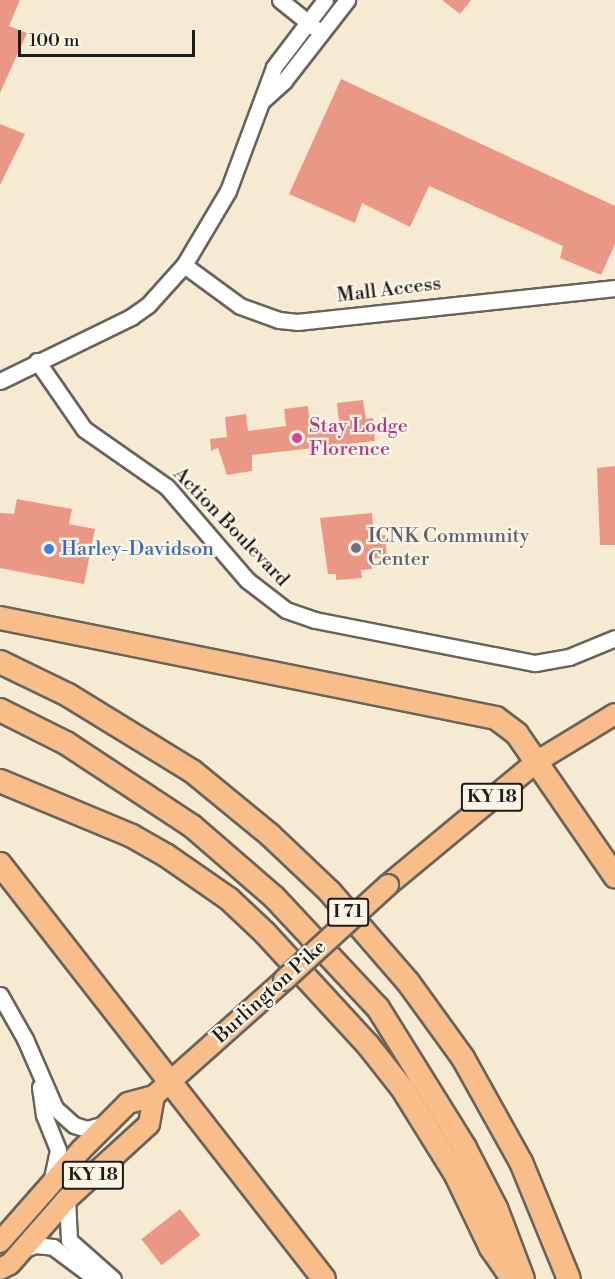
<!DOCTYPE html>
<html>
<head>
<meta charset="utf-8">
<style>
	body { margin:0 }
	#map { position:relative; width:615px; height:1279px; overflow:hidden; background:#f6ead2; font-family:"Libre Bodoni",serif }
	div>[style] { position:absolute }
	.building>* { inset:0; background:#eb9786; transform-origin:0 0 }
	.roads { filter:drop-shadow(2px 0 #68645c) drop-shadow(-2px 0 #68645c) drop-shadow(0 2px #68645c) drop-shadow(0 -2px #68645c) }
	.minor>* { height:15px; margin:-7.5px; padding:0 7.5px; transform-origin:7.5px; border-radius:7.5px; background:#fff }
	.major>* { height:20px; margin:-10px; padding:0 10px; transform-origin:10px; border-radius:10px; background:#f8bd89 }
	.highway>* { height:22px; margin:-11px; padding:0 11px; transform-origin:11px; border-radius:11px; background:#f8bd89 }
	.bridges { filter:drop-shadow(2px 0 #68645c) drop-shadow(-2px 0 #68645c) drop-shadow(0 2px #68645c) drop-shadow(0 -2px #68645c) }
	.major-bridge>* { height:20px; margin:-10px; padding:0 10px; transform-origin:10px; border-radius:10px; background:#f8bd89 }
	.dots>* { width:16px; height:16px; translate:-50% -50%; box-sizing:border-box; border:3px solid #fcf5e5; border-radius:50% }
	span { translate:-50% -50%; white-space:nowrap; text-align:center; line-height:1.15; -webkit-text-stroke:4.5px #fcf5e5; paint-order:stroke }
	.shield-label span { padding:2px 4px; background:#fcf5e5; border:2px solid; border-radius:4px; -webkit-text-stroke-width:0 }
	.shield-label { font-size:18px; color:#1c1c1c; font-weight:700 }
	.street-label { font-size:20px; color:#1c1c1c }
	.hotel-label { font-size:20px; color:#b23c85 }
	.left { translate:0 -50%; text-align:left }
	.worship-label { font-size:20px; color:#5b616d }
	.shop-label { font-size:20px; color:#366cbe }
	.scale { position:absolute; left:18px; top:30px; width:177px; height:27px; box-sizing:border-box; border:3px solid #1c1c1c; border-top:0; padding-left:8px; font-size:18px; line-height:21px; white-space:nowrap; color:#1c1c1c; -webkit-text-stroke:4px #fcf5e5; paint-order:stroke }
</style>
</head>
<body>
<div id="map">
	<div class="building">
		<div style="clip-path:polygon(0 0,20px 0,9px 26px,27px 33px,0 93px)"></div>
		<div style="clip-path:polygon(442px 0,471px 0,460px 14px)"></div>
		<div style="clip-path:polygon(341px 79px,615px 206px,615px 244px,601px 275px,560px 258px,563px 246px,429px 186px,410px 227px,362px 203px,355px 223px,289px 194px)"></div>
		<div style="clip-path:polygon(0 124px,25px 134px,0 185px)"></div>
		<div style="clip-path:polygon(363px 400px,366px 419px,373px 418px,375px 441px,252px 455px,252px 471px,227px 475px,218px 448px,211px 451px,210px 439px,227px 437px,225px 417px,246px 414px,248px 431px,286px 426px,284px 409px,308px 406px,310px 425px,339px 422px,337px 403px)"></div>
		<div style="clip-path:polygon(615px 466px,615px 545px,600px 545px,597px 468px)"></div>
		<div style="clip-path:polygon(17px 499px,72px 509px,69px 524px,95px 529px,84px 584px,0 568px,0 513px,14px 514px)"></div>
		<div style="clip-path:polygon(372px 513px,374px 536px,385px 535px,387px 557px,371px 559px,372px 569px,361px 570px,362px 578px,336px 580px,336px 574px,328px 574px,320px 518px)"></div>
		<div style="left:180px;top:1209px;width:33px;height:49px;rotate:52deg"></div>
	</div>
	<div class="roads">
		<div class="minor">
			<div style="left:280px;top:0;width:43px;rotate:38.5deg"></div>
			<div style="left:262px;top:101px;width:30px;rotate:-42deg"></div>
			<div style="left:284px;top:81px;width:103px;rotate:-52.1deg"></div>
			<div style="left:184px;top:265px;width:69px;rotate:36.2deg"></div>
			<div style="left:240px;top:306px;width:41px;rotate:19.7deg"></div>
			<div style="left:279px;top:320px;width:18px;rotate:6deg"></div>
			<div style="left:297px;top:322px;width:320px;rotate:-6.1deg"></div>
			<div style="left:37px;top:361px;width:83px;rotate:55.3deg"></div>
			<div style="left:84px;top:429px;width:101px;rotate:34.9deg"></div>
			<div style="left:167px;top:487px;width:123px;rotate:49.3deg"></div>
			<div style="left:247px;top:580px;width:49px;rotate:37.6deg"></div>
			<div style="left:286px;top:610px;width:31px;rotate:19deg"></div>
			<div style="left:315px;top:620px;width:224px;rotate:11.1deg"></div>
			<div style="left:535px;top:663px;width:35px;rotate:-10deg"></div>
			<div style="left:569px;top:657px;width:50px;rotate:-22.4deg"></div>
			<div style="left:0;top:381px;width:146px;rotate:-26deg"></div>
			<div style="left:131px;top:317px;width:21px;rotate:-35deg"></div>
			<div style="left:148px;top:305px;width:54px;rotate:-48deg"></div>
			<div style="left:184px;top:265px;width:86px;rotate:-59.3deg"></div>
			<div style="left:228px;top:191px;width:132px;rotate:-69.6deg"></div>
			<div style="left:274px;top:67px;width:84px;rotate:-52.7deg"></div>
			<div style="left:0;top:995px;width:51px;rotate:60.4deg"></div>
			<div style="left:25px;top:1039px;width:75px;rotate:66.5deg"></div>
			<div style="left:55px;top:1108px;width:25px;rotate:42deg"></div>
			<div style="left:74px;top:1125px;width:14px;rotate:17deg"></div>
			<div style="left:87px;top:1129px;width:20px;rotate:-15deg"></div>
			<div style="left:40px;top:1087px;width:28px;rotate:82deg"></div>
			<div style="left:44px;top:1115px;width:38px;rotate:68deg"></div>
			<div style="left:58px;top:1150px;width:30px;rotate:102deg"></div>
			<div style="left:67px;top:1199px;width:41px;rotate:87.2deg"></div>
			<div style="left:69px;top:1240px;width:59px;rotate:41.6deg"></div>
			<div style="left:20px;top:1251px;width:16px;rotate:-22deg"></div>
			<div style="left:35px;top:1245px;width:18px;rotate:6deg"></div>
			<div style="left:53px;top:1247px;width:54px;rotate:36.7deg"></div>
		</div>
		<div class="major">
			<div style="left:388px;top:885px;width:192px;rotate:-39.7deg"></div>
			<div style="left:536px;top:762px;width:92px;rotate:-31.3deg"></div>
			<div style="left:0;top:1242px;width:123px;rotate:-48.6deg"></div>
			<div style="left:81px;top:1150px;width:66px;rotate:-45deg"></div>
			<div style="left:128px;top:1103px;width:27px;rotate:-15deg"></div>
			<div style="left:154px;top:1096px;width:174px;rotate:-41.7deg"></div>
			<div style="left:0;top:1269px;width:11px;rotate:-27deg"></div>
			<div style="left:10px;top:1264px;width:86px;rotate:-48.8deg"></div>
			<div style="left:67px;top:1199px;width:111px;rotate:-42.4deg"></div>
			<div style="left:149px;top:1124px;width:28px;rotate:-80deg"></div>
		</div>
		<div class="highway">
			<div style="left:0;top:618px;width:506px;rotate:11.4deg"></div>
			<div style="left:496px;top:718px;width:26px;rotate:37deg"></div>
			<div style="left:517px;top:734px;width:173px;rotate:55.4deg"></div>
			<div style="left:0;top:662px;width:76px;rotate:25.9deg"></div>
			<div style="left:68px;top:695px;width:145px;rotate:31.5deg"></div>
			<div style="left:192px;top:771px;width:101px;rotate:39.4deg"></div>
			<div style="left:270px;top:835px;width:83px;rotate:43.5deg"></div>
			<div style="left:330px;top:892px;width:119px;rotate:49.1deg"></div>
			<div style="left:408px;top:982px;width:94px;rotate:54.1deg"></div>
			<div style="left:463px;top:1058px;width:119px;rotate:60.9deg"></div>
			<div style="left:521px;top:1162px;width:126px;rotate:67.7deg"></div>
			<div style="left:0;top:710px;width:74px;rotate:26.6deg"></div>
			<div style="left:66px;top:743px;width:151px;rotate:33.4deg"></div>
			<div style="left:192px;top:826px;width:108px;rotate:40.9deg"></div>
			<div style="left:274px;top:897px;width:152px;rotate:46.9deg"></div>
			<div style="left:378px;top:1008px;width:165px;rotate:58.1deg"></div>
			<div style="left:465px;top:1148px;width:68px;rotate:62.7deg"></div>
			<div style="left:496px;top:1208px;width:76px;rotate:69.2deg"></div>
			<div style="left:0;top:781px;width:143px;rotate:22.6deg"></div>
			<div style="left:132px;top:836px;width:40px;rotate:29.7deg"></div>
			<div style="left:167px;top:856px;width:75px;rotate:34.7deg"></div>
			<div style="left:229px;top:899px;width:50px;rotate:43.4deg"></div>
			<div style="left:265px;top:933px;width:152px;rotate:47.4deg"></div>
			<div style="left:368px;top:1045px;width:55px;rotate:51.7deg"></div>
			<div style="left:402px;top:1088px;width:100px;rotate:58.1deg"></div>
			<div style="left:455px;top:1173px;width:83px;rotate:64.4deg"></div>
			<div style="left:491px;top:1248px;width:38px;rotate:55deg"></div>
			<div style="left:0;top:864px;width:526px;rotate:52.02deg"></div>
		</div>
	</div>
	<div class="bridges">
		<div class="major-bridge">
			<div style="left:284px;top:980px;width:141px;rotate:-42.4deg"></div>
		</div>
	</div>
	<div class="dots">
		<div style="left:297px;top:438px;background:#d1479c"></div>
		<div style="left:356px;top:548px;background:#6b7280"></div>
		<div style="left:49px;top:549px;background:#3f7fe0"></div>
	</div>
	<div class="shield-label">
		<span style="left:492px;top:797px">KY 18</span>
		<span style="left:348px;top:912px">I 71</span>
		<span style="left:93px;top:1175px">KY 18</span>
	</div>
	<div class="street-label">
		<span style="left:389px;top:290px;rotate:-7deg">Mall Access</span>
		<span style="left:231px;top:527px;rotate:46deg">Action Boulevard</span>
		<span style="left:270px;top:992px;rotate:-42deg">Burlington Pike</span>
	</div>
	<div class="hotel-label">
		<span class="left" style="left:309px;top:438px">Stay Lodge<br>Florence</span>
	</div>
	<div class="worship-label">
		<span class="left" style="left:368px;top:548px">ICNK Community<br>Center</span>
	</div>
	<div class="shop-label">
		<span class="left" style="left:61px;top:549px">Harley-Davidson</span>
	</div>
	<div class="scale">100 m</div>
</div>
</body>
</html>
